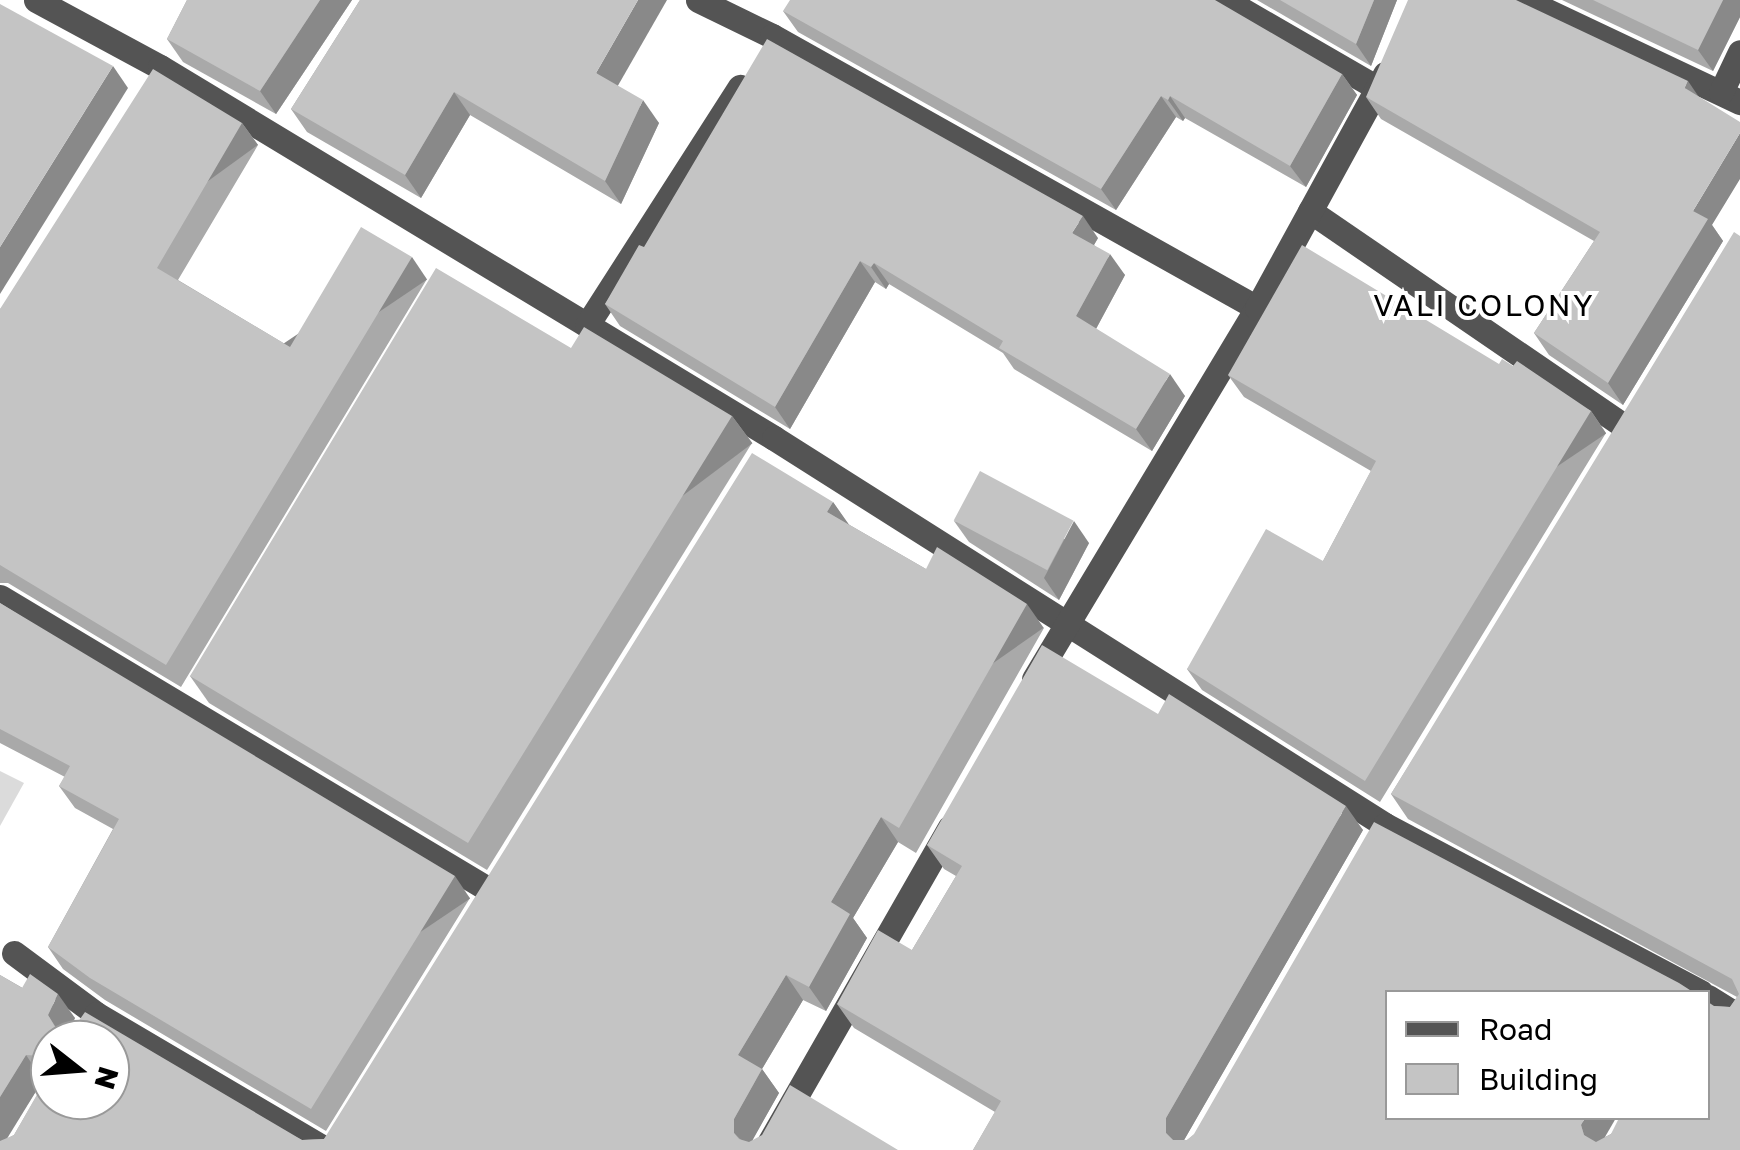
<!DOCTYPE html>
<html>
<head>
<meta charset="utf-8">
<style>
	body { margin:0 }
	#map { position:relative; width:1740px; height:1150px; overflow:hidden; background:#fff; font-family:"Golos Text",sans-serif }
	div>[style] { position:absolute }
	.green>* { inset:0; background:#dbdbdb }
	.minor>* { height:25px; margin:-12.5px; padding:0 12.5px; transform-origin:12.5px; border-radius:12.5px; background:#545454 }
	.wall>* { inset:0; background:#a9a9a9 }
	.shaded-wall>* { inset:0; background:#898989; transform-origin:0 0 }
	.building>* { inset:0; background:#c4c4c4; transform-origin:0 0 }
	span { translate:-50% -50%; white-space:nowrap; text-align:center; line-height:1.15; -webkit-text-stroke:8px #fff; paint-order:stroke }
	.neighbourhood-label { font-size:30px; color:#000; letter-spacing:2.5px }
	.legend { position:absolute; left:1385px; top:990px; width:325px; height:130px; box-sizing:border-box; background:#fff; border:2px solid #999; margin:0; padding:12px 18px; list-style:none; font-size:30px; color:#000 }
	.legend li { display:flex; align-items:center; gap:20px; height:50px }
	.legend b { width:50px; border:2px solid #999 }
	.north { position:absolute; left:30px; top:1020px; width:100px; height:100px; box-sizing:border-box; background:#fff; border:2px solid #999; border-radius:50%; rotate:107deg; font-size:28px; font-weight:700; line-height:40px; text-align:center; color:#000 }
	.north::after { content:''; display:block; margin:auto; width:35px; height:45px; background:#000; clip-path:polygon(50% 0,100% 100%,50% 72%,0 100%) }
</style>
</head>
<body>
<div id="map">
	<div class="green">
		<div style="clip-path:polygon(0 771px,24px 783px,0 826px)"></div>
	</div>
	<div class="minor">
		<div style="left:36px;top:0;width:141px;rotate:28.4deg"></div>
		<div style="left:160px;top:67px;width:717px;rotate:31.14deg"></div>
		<div style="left:774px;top:438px;width:723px;rotate:32.35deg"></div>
		<div style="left:1385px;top:825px;width:357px;rotate:27.9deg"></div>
		<div style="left:698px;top:0;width:82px;rotate:25.9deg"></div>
		<div style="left:772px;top:36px;width:556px;rotate:29.28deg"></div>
		<div style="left:1225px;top:0;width:178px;rotate:30deg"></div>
		<div style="left:1524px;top:0;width:239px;rotate:25.3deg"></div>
		<div style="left:1721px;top:92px;width:44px;rotate:-64.6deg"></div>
		<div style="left:1310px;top:211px;width:383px;rotate:34.4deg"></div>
		<div style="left:587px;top:325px;width:283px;rotate:-57.3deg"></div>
		<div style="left:0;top:597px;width:572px;rotate:30.91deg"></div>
		<div style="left:1034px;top:679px;width:433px;rotate:-59deg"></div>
		<div style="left:1257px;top:308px;width:267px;rotate:-61.3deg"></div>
		<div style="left:14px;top:953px;width:102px;rotate:36.6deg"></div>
		<div style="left:96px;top:1014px;width:268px;rotate:30.5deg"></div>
		<div style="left:1708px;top:997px;width:38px;rotate:32deg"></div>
		<div style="left:765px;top:1150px;width:372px;rotate:-60.2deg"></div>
	</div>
	<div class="wall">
		<div style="clip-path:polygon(187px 0,352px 0,276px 114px,183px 62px,167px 39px)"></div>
		<div style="clip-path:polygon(360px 0,618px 86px,659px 123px,621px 204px,470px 115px,421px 198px,307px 132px,291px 109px)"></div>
		<div style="clip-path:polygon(1257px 0,1397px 0,1371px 66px)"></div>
		<div style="clip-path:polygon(1562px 0,1740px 0,1740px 17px,1713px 71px)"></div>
		<div style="clip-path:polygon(783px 11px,1342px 74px,1357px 95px,1306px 187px,1185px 118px,1183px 121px,1176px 117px,1116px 210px,798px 32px)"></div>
		<div style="clip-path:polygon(1366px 97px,1712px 225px,1723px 241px,1623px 405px,1549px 355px,1534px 333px,1594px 241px,1381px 119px)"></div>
		<div style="clip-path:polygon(242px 123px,258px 145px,178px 280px,290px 347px,427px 279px,181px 687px,8px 583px,0 583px,0 309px)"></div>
		<div style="clip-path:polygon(1740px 236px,1740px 1150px,973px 1150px,995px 1112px,854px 1028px,837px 1004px,912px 950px,956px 876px,944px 869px,927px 845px,1158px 714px,1363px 830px,1184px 1140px,1187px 1140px,1388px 992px,1605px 1137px,1611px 1134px,1714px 1006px,1730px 1007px,1737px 997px,1408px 819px,1391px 794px)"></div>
		<div style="clip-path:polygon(1098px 238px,1094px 245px,1125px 275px,1096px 329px,1185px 396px,1152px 451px,1014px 369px,1003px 353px,889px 284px,886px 289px,875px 282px,790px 429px,620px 326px,605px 304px,644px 247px)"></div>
		<div style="clip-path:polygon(1499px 364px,1591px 411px,1606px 433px,1380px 802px,1202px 690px,1187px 669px,1323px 561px,1371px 471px,1244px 397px,1228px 375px)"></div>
		<div style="clip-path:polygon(732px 416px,752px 443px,487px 870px,209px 703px,190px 676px)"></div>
		<div style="clip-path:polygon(evenodd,833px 502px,848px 524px,926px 569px,1044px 628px,916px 853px,898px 842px,853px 918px,867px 938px,826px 1011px,803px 1000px,762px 1069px,779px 1093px,752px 1140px,898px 1150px,0 1150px,0 975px,75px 1018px,69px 1029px,302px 1140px,324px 1139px,833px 502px,43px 1080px,46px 1080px,14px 1135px,5px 1140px,43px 1080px)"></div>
		<div style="clip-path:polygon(954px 521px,1089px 543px,1059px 600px,969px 542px)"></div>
		<div style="clip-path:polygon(0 603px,470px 898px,326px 1131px,105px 1000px,63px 969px,48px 947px,113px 829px,75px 808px,59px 786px,65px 777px,0 743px)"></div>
	</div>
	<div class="shaded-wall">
		<div style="clip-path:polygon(320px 0,352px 0,276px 114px,260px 91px)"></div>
		<div style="clip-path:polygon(638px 0,667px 0,612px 96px,596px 73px)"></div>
		<div style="clip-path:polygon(1374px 0,1397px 0,1371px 66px,1356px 44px)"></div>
		<div style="clip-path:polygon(1723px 0,1740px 0,1740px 17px,1713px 71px,1698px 50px)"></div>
		<div style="clip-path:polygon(113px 66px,128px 88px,0 294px,0 247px)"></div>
		<div style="clip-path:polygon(1342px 74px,1357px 95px,1306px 187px,1290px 166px)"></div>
		<div style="clip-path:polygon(1688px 81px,1703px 103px,1685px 88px)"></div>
		<div style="clip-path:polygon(454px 92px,470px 115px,421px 198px,405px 175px)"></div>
		<div style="clip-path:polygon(1161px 96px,1176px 117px,1116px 210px,1101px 189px)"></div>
		<div style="clip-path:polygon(1170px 96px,1185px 118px,1183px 121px,1168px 100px)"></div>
		<div style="clip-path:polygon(643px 100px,659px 123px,621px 204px,605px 181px)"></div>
		<div style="left:242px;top:123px;width:27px;height:168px;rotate:54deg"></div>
		<div style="clip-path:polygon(1740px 133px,1740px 179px,1712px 225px,1723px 241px,1623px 405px,1608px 383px,1693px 211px)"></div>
		<div style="clip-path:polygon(1083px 216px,1098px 238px,1088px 255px,1072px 233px)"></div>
		<div style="clip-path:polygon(1110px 254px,1125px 275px,1091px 338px,1076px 316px)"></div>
		<div style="left:412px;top:257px;width:27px;height:476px;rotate:56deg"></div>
		<div style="clip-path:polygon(860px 261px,875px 282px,790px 429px,775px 407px)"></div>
		<div style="clip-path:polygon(874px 263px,889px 284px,886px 289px,871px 267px)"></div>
		<div style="clip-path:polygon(1170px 374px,1185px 396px,1152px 451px,1136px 429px)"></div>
		<div style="left:1591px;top:411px;width:27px;height:434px;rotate:56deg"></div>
		<div style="left:732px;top:416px;width:34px;height:502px;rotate:53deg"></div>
		<div style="clip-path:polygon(833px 502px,850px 526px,827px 512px)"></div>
		<div style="clip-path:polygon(1074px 521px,1089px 543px,1059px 600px,1044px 578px)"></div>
		<div style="left:1027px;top:604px;width:29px;height:258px;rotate:55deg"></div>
		<div style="clip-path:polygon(1346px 806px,1363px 830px,1183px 1142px,1183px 1150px,1166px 1133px,1166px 1118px)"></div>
		<div style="clip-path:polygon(881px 817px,898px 842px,853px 918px,867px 938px,826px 1011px,809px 987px,831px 902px)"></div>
		<div style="left:455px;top:876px;width:27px;height:274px;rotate:56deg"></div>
		<div style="clip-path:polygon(786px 975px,803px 1000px,756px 1079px,738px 1055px)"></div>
		<div style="clip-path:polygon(58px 994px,75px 1018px,64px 1040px,48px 1015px)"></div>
		<div style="clip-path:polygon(26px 1055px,43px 1080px,0 1150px,0 1097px)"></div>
		<div style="clip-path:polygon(762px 1069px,779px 1093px,751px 1143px,751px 1150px,734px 1133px,734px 1119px)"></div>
		<div style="clip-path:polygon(1585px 1118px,1616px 1118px,1598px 1149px,1584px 1135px,1581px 1125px)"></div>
	</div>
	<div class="building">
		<div style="clip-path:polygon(187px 0,320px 0,260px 91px,167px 39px)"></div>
		<div style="clip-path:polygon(360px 0,638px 0,596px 73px,643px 100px,605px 181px,454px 92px,405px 175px,291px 109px)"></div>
		<div style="clip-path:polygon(790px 0,1215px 0,1342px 74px,1290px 166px,1170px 96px,1168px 100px,1161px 96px,1101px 189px,783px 11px)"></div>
		<div style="clip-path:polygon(1280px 0,1374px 0,1356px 44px)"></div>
		<div style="clip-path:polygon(1408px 0,1516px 0,1688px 81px,1685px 88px,1740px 122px,1740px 133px,1693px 211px,1708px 219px,1608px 383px,1534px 333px,1600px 232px,1366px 97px)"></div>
		<div style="clip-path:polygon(1593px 0,1723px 0,1698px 50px)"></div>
		<div style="clip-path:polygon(0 4px,113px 66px,0 247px)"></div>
		<div style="clip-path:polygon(767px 39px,1083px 216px,1072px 233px,1110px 254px,1076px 316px,1170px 374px,1136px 429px,999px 348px,1003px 341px,874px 263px,871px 267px,860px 261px,775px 407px,605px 304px,639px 245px,644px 247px)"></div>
		<div style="clip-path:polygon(153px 69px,242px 123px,157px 268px,290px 347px,361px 227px,412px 257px,166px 665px,0 565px,0 309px)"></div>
		<div style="clip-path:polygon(1734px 232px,1740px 236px,1740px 1150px,973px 1150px,1001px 1101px,837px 1004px,878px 930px,912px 950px,962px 866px,927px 845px,1042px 645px,1158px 714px,1169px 694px,1346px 806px,1166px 1118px,1166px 1133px,1173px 1140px,1187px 1140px,1194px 1134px,1374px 822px,1679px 983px,1693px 992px,1388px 992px,1388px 1118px,1585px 1118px,1581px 1125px,1584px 1135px,1596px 1142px,1611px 1134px,1619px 1118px,1708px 1118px,1708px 1002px,1714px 1006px,1730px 1007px,1739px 994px,1732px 979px,1391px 794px)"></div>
		<div style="clip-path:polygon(1302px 245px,1499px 364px,1502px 359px,1513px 366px,1517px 361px,1591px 411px,1365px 781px,1187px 669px,1266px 529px,1323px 561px,1376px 461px,1228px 375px)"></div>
		<div style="clip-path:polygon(436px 268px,571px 348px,584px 327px,732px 416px,468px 843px,190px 676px)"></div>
		<div style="clip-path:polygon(evenodd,752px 453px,833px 502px,827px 512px,926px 569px,937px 547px,1027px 604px,899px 828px,881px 817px,831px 902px,850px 914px,809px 987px,786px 975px,738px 1055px,762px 1069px,734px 1119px,734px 1133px,739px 1139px,749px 1142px,762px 1135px,790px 1085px,898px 1150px,0 1150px,0 1141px,14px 1135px,47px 1077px,49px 1069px,42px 1056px,26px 1055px,0 1097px,0 975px,22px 988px,30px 974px,58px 994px,48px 1015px,57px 1030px,73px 1029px,85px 1012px,302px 1140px,324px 1139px,752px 453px,50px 1040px,110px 1040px,110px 1100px,50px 1100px,50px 1040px)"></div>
		<div style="left:980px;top:471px;width:106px;height:56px;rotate:28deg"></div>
		<div style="clip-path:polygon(0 603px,455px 876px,311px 1109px,90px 978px,48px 947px,119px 819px,59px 786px,70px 766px,0 729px)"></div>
	</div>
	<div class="neighbourhood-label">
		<span style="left:1484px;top:305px">VALI COLONY</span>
	</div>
	<ul class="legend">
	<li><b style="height:12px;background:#545454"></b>Road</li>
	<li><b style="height:28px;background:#c4c4c4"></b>Building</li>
	</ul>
	<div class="north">N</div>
</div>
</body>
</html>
